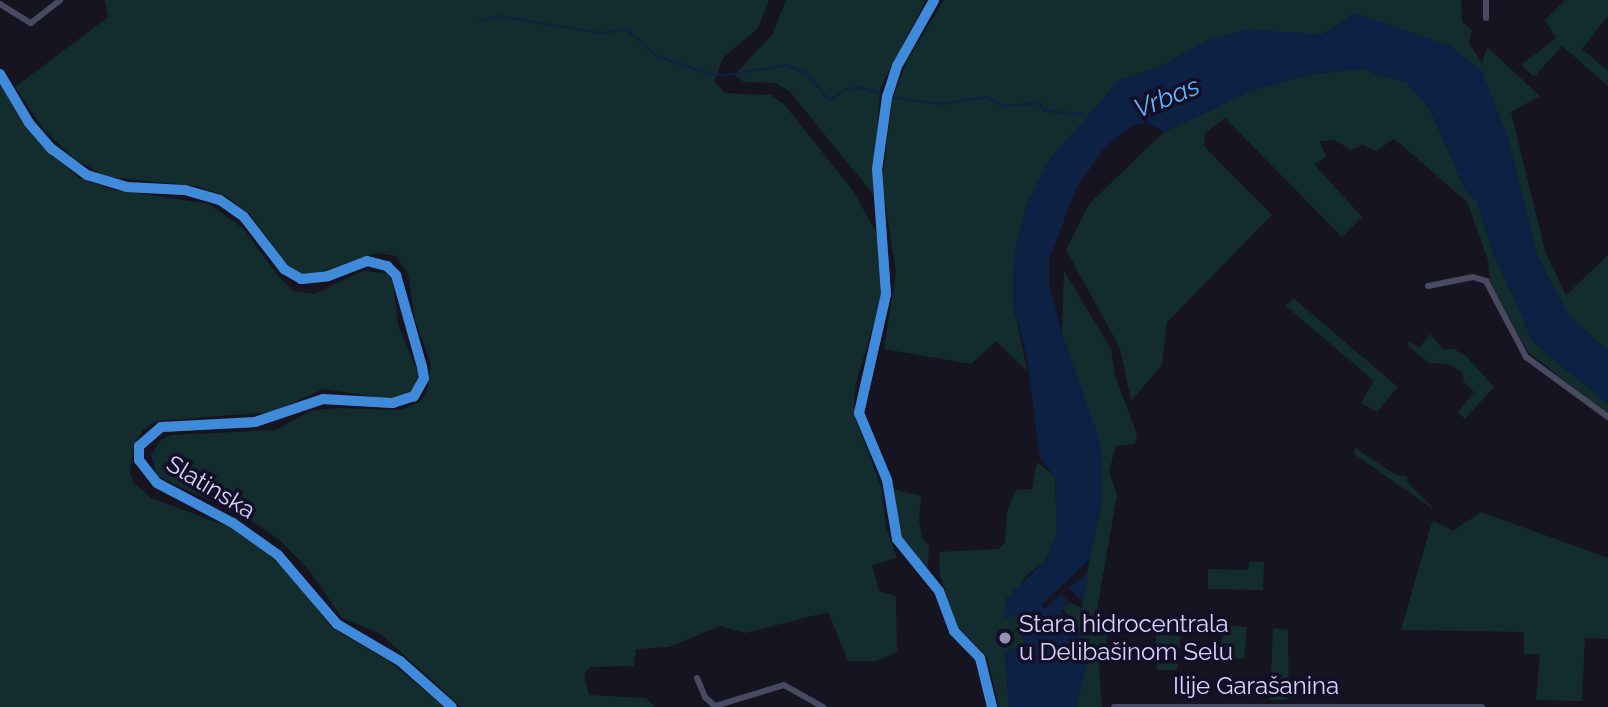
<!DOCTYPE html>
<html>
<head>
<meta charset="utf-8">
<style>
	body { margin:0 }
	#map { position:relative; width:1608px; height:707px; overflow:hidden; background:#161421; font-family:Raleway,sans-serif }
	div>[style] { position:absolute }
	.green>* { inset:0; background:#132c2d; transform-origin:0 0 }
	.water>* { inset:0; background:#0d2144 }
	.stream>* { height:2px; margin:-1px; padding:0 1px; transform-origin:1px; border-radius:1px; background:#0d2144 }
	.street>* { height:6px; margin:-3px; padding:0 3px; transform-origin:3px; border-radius:3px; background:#4a4962 }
	.secondary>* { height:9px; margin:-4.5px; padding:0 4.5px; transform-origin:4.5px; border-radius:4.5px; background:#575674 }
	.cycleway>* { height:10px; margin:-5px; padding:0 5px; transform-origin:5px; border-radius:5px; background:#408adc }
	.dots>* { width:19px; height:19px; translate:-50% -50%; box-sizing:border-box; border:4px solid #130f26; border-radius:50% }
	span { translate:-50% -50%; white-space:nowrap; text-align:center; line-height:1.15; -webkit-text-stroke:7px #130f26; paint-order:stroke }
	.street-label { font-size:24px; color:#d9d4ff }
	.poi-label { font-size:24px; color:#d9d4ff }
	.left { translate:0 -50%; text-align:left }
	.water-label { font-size:26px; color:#62b6ff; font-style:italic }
</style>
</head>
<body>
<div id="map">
	<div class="green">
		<div style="clip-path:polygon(105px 0,769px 0,758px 28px,723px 58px,714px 82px,725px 93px,771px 95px,784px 104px,853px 191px,877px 234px,882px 295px,856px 383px,854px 404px,857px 423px,882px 489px,886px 527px,897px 558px,872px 565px,879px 591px,896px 596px,897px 652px,876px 661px,848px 661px,828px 612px,745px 633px,720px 626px,669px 647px,636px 649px,634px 666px,590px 667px,584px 674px,589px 695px,646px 698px,655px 707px,461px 707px,381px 634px,342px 618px,309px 570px,280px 540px,247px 518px,157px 476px,151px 455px,161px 440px,171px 435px,276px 430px,310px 411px,335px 408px,402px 410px,419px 402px,427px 392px,431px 364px,415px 320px,408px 274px,396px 256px,377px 253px,309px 276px,299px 274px,285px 263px,250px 214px,226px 196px,196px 186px,108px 177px,74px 159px,43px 129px,15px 87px,108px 17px)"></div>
		<div style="clip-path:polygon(786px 0,926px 0,880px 89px,873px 194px,790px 92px,776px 83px,744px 82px,734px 75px,772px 35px)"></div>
		<div style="clip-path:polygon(944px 0,1461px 0,1462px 22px,1472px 30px,1469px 43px,1482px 63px,1487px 47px,1540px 96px,1511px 112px,1545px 251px,1566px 295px,1608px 255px,1608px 351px,1568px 315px,1537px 255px,1508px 138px,1355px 13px,1323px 34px,1206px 41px,1160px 67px,1119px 80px,1027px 204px,1014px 257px,1013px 303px,1027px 371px,996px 341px,971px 364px,884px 349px,896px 272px,882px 183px,892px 100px,907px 60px)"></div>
		<div style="clip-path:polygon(1565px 0,1608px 0,1608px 16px,1582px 49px,1608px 71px,1608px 86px,1562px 46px,1534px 77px,1521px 65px,1556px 38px,1545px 20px)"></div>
		<div style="clip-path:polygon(1360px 69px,1406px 82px,1430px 109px,1465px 189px,1477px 201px,1493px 252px,1534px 343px,1608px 404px,1608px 415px,1528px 352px,1490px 283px,1488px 260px,1467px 202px,1404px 147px,1394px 139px,1376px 151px,1363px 145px,1351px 150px,1335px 140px,1320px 141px,1326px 157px,1314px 164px,1362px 217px,1342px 237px,1225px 118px,1205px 133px,1204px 146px,1272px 215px,1167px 322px,1162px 365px,1131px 401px,1120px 348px,1066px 250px,1089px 204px,1164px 132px,1253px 90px,1306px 75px)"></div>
		<div style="clip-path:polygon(0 82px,25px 127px,79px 178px,111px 189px,209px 204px,243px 228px,279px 277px,294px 291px,314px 294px,363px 271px,386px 273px,393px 281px,398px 325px,418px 373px,414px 391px,387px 399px,323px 389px,273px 412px,157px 421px,143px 430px,134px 444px,130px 473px,133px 482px,151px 498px,230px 527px,261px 548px,292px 576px,332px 628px,389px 661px,444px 707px,0 707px)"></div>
		<div style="clip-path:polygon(1064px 271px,1111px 349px,1115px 376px,1137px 434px,1135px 444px,1116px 446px,1109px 471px,1117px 495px,1095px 621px,1109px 621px,1106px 650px,1098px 652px,1102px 707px,1076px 707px,1087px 663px,1078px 628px,1062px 608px,1069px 602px,1082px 608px,1091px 550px,1075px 378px,1062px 334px)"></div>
		<div style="clip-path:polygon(1293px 298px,1398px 387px,1377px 412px,1361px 403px,1374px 381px,1286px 306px)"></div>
		<div style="clip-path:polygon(1430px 334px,1443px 349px,1454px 349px,1466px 356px,1494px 387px,1465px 419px,1458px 412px,1474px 392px,1464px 382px,1462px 372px,1448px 364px,1429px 363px,1407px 345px,1410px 341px,1419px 348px)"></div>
		<div style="clip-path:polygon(1355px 448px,1396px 475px,1407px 476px,1408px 483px,1436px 511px,1354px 454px)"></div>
		<div style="clip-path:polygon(1037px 462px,1055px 476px,1057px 533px,1045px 561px,1025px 577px,1004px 617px,1019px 615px,1025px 645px,1005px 652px,1009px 707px,999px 707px,987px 657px,957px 626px,940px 576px,939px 552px,999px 549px,1005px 543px,1007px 512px,1016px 490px,1032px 489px)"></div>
		<div style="clip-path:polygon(892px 489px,921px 496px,919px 519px,922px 538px,929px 546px,928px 568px,904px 545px)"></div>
		<div style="clip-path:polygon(1481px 512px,1608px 558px,1608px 639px,1585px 638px,1582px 701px,1536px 700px,1540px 654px,1524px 654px,1524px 632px,1401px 630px,1431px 525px,1434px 521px,1453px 531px)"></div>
		<div style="clip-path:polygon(1249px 562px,1264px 562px,1263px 590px,1208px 589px,1208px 569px,1248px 570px)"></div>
		<div style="clip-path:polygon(1155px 622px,1182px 623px,1177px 670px,1157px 670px)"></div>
		<div style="left:1223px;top:625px;width:24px;height:32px;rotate:5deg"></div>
		<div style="clip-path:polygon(1273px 628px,1288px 630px,1289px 698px,1284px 700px,1270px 700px)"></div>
	</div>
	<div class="water">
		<div style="clip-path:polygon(1355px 13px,1450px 46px,1482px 71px,1508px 138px,1537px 255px,1568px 315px,1608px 351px,1608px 404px,1534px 343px,1493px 252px,1477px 201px,1465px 189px,1430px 109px,1406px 82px,1360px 69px,1306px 75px,1253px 90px,1164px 132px,1147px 122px,1133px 125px,1105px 147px,1076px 189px,1049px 259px,1049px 283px,1062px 334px,1101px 444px,1102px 502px,1090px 559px,1041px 605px,1045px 609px,1061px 594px,1069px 602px,1062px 608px,1062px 618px,1048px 627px,1078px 628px,1087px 663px,1076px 707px,1009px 707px,1005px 651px,1025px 645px,1019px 615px,1004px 618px,1006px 598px,1045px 561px,1057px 533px,1055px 477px,1040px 458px,1027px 358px,1013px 303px,1014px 257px,1027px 204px,1049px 160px,1119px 80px,1160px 67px,1206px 41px,1246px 30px,1323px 34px)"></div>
		<div style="clip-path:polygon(1088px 573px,1083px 602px,1068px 588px)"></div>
	</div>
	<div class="stream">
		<div style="left:480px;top:21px;width:18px;rotate:-16deg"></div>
		<div style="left:497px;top:16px;width:105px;rotate:9.3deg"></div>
		<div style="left:601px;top:33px;width:26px;rotate:-7deg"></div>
		<div style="left:627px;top:30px;width:40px;rotate:41deg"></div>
		<div style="left:657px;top:56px;width:52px;rotate:19.1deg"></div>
		<div style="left:706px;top:73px;width:15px;rotate:11deg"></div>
		<div style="left:721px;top:76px;width:67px;rotate:-9.5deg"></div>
		<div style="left:787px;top:65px;width:23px;rotate:25deg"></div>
		<div style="left:808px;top:75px;width:33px;rotate:50deg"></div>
		<div style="left:829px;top:100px;width:21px;rotate:-31deg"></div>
		<div style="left:847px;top:89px;width:15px;rotate:-4deg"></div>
		<div style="left:862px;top:88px;width:24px;rotate:17deg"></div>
		<div style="left:890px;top:97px;width:51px;rotate:7.8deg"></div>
		<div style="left:941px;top:104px;width:46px;rotate:-8.8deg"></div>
		<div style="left:986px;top:97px;width:20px;rotate:27deg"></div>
		<div style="left:1004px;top:106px;width:36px;rotate:-5deg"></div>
		<div style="left:1040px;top:103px;width:9px;rotate:63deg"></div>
		<div style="left:1044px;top:111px;width:40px;rotate:4.3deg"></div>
	</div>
	<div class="street">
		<div style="left:1486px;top:0;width:18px;rotate:90deg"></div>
		<div style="left:0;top:4px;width:36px;rotate:32deg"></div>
		<div style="left:31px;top:23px;width:37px;rotate:-38deg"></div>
		<div style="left:1428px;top:286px;width:46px;rotate:-11.3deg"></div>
		<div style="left:1473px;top:277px;width:14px;rotate:17deg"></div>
		<div style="left:1486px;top:281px;width:86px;rotate:62.2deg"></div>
		<div style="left:1526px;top:357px;width:102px;rotate:36.2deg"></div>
		<div style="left:697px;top:678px;width:21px;rotate:67deg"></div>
		<div style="left:705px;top:697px;width:13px;rotate:42deg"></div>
		<div style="left:715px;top:706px;width:72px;rotate:-16.9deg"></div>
		<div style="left:784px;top:685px;width:45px;rotate:29.4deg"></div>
		<div style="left:1114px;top:707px;width:368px"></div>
	</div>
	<div class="secondary">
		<div style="left:934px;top:0;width:76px;rotate:119.3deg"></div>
		<div style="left:897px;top:66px;width:33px;rotate:108deg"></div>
		<div style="left:887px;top:97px;width:73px;rotate:97.9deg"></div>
		<div style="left:877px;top:169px;width:125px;rotate:85.9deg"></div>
		<div style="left:886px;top:294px;width:122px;rotate:102.8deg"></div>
		<div style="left:859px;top:413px;width:73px;rotate:67.3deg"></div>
		<div style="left:887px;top:480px;width:60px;rotate:80.4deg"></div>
		<div style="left:897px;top:539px;width:67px;rotate:51.1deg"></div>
		<div style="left:939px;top:591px;width:43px;rotate:69.4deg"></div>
		<div style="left:954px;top:631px;width:37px;rotate:46deg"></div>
		<div style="left:980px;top:658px;width:50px;rotate:76.2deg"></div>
		<div style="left:0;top:74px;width:57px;rotate:59.4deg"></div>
		<div style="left:29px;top:123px;width:35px;rotate:49deg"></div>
		<div style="left:52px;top:149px;width:44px;rotate:36.6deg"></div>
		<div style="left:87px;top:175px;width:42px;rotate:16.7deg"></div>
		<div style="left:127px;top:187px;width:58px;rotate:3deg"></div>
		<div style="left:185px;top:190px;width:36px;rotate:16deg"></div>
		<div style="left:220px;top:200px;width:29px;rotate:35deg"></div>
		<div style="left:244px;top:217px;width:66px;rotate:52.4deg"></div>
		<div style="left:284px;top:269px;width:20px;rotate:30deg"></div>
		<div style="left:301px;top:279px;width:27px;rotate:-6deg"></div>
		<div style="left:328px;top:276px;width:42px;rotate:-21deg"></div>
		<div style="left:367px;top:261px;width:21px;rotate:14deg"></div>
		<div style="left:387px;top:266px;width:13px;rotate:45deg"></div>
		<div style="left:396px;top:275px;width:96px;rotate:74.2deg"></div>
		<div style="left:422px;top:367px;width:11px;rotate:80deg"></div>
		<div style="left:424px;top:378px;width:21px;rotate:119deg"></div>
		<div style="left:414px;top:396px;width:22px;rotate:162deg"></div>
		<div style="left:393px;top:403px;width:70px;rotate:-176.7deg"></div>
		<div style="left:323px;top:399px;width:72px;rotate:161.3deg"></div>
		<div style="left:255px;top:422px;width:94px;rotate:177deg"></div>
		<div style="left:161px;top:427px;width:29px;rotate:139deg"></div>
		<div style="left:139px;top:446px;width:14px;rotate:90deg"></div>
		<div style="left:139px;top:460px;width:29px;rotate:52deg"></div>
		<div style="left:157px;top:483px;width:86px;rotate:27.8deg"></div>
		<div style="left:233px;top:523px;width:55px;rotate:35.4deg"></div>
		<div style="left:278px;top:555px;width:91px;rotate:49.5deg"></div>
		<div style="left:337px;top:624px;width:73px;rotate:30.4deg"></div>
		<div style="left:400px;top:661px;width:69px;rotate:41.5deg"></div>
	</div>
	<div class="cycleway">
		<div style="left:934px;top:0;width:76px;rotate:119.3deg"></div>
		<div style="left:897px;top:66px;width:33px;rotate:108deg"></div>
		<div style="left:887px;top:97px;width:73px;rotate:97.9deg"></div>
		<div style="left:877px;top:169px;width:125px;rotate:85.9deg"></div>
		<div style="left:886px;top:294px;width:122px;rotate:102.8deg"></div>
		<div style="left:859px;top:413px;width:73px;rotate:67.3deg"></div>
		<div style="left:887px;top:480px;width:60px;rotate:80.4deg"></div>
		<div style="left:897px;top:539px;width:67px;rotate:51.1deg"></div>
		<div style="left:939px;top:591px;width:43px;rotate:69.4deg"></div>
		<div style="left:954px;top:631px;width:37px;rotate:46deg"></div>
		<div style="left:980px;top:658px;width:50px;rotate:76.2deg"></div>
		<div style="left:0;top:74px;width:57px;rotate:59.4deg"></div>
		<div style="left:29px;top:123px;width:35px;rotate:49deg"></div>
		<div style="left:52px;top:149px;width:44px;rotate:36.6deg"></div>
		<div style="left:87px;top:175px;width:42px;rotate:16.7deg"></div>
		<div style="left:127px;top:187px;width:58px;rotate:3deg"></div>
		<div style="left:185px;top:190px;width:36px;rotate:16deg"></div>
		<div style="left:220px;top:200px;width:29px;rotate:35deg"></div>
		<div style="left:244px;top:217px;width:66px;rotate:52.4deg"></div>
		<div style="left:284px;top:269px;width:20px;rotate:30deg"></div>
		<div style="left:301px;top:279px;width:27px;rotate:-6deg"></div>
		<div style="left:328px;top:276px;width:42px;rotate:-21deg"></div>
		<div style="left:367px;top:261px;width:21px;rotate:14deg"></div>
		<div style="left:387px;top:266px;width:13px;rotate:45deg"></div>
		<div style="left:396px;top:275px;width:96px;rotate:74.2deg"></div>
		<div style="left:422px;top:367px;width:11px;rotate:80deg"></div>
		<div style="left:424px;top:378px;width:21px;rotate:119deg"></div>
		<div style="left:414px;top:396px;width:22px;rotate:162deg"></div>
		<div style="left:393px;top:403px;width:70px;rotate:-176.7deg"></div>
		<div style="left:323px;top:399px;width:72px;rotate:161.3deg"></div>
		<div style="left:255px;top:422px;width:94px;rotate:177deg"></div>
		<div style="left:161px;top:427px;width:29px;rotate:139deg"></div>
		<div style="left:139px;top:446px;width:14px;rotate:90deg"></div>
		<div style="left:139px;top:460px;width:29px;rotate:52deg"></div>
		<div style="left:157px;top:483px;width:86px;rotate:27.8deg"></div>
		<div style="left:233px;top:523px;width:55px;rotate:35.4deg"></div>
		<div style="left:278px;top:555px;width:91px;rotate:49.5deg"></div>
		<div style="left:337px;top:624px;width:73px;rotate:30.4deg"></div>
		<div style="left:400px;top:661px;width:69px;rotate:41.5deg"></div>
	</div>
	<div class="dots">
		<div style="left:1005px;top:638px;background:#9591b1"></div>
	</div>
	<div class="street-label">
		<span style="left:211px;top:487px;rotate:31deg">Slatinska</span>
		<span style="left:1256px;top:686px">Ilije Garašanina</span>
	</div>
	<div class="poi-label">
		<span class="left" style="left:1019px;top:638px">Stara hidrocentrala<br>u Delibašinom Selu</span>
	</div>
	<div class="water-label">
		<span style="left:1167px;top:98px;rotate:-22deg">Vrbas</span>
	</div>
</div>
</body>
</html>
